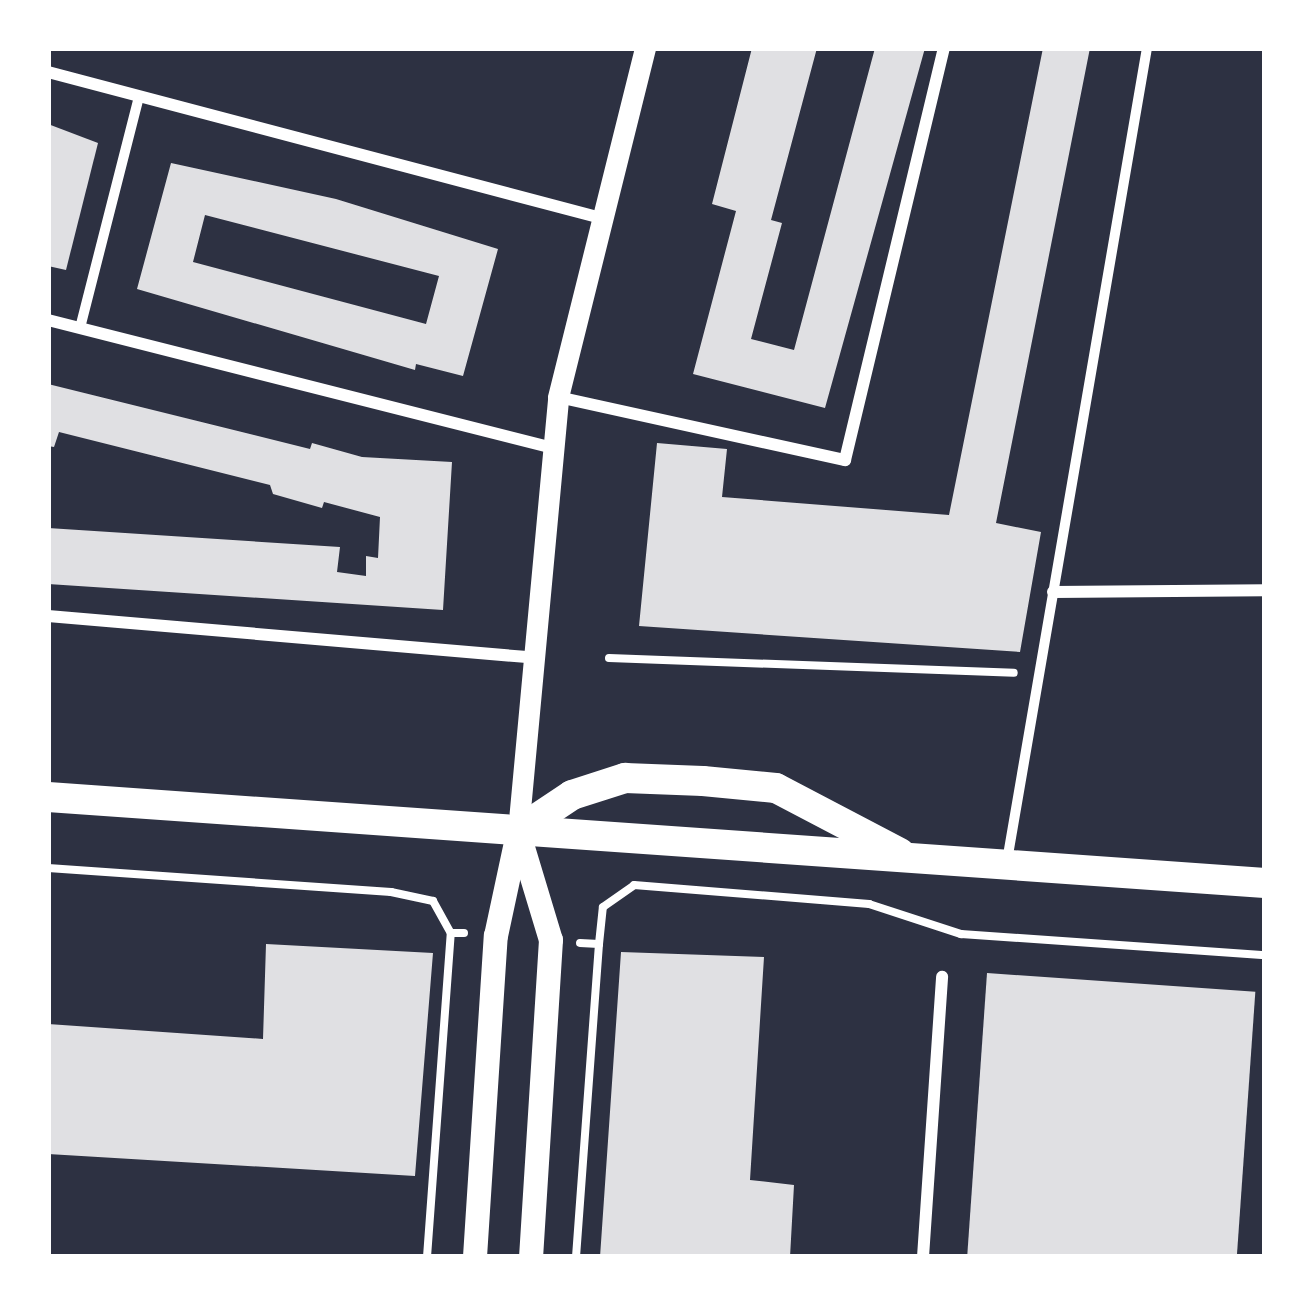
<!DOCTYPE html>
<html>
<head>
<meta charset="utf-8">
<style>
	body { margin:0 }
	#map { position:relative; width:1313px; height:1305px; overflow:hidden; background:#2d3142; font-family:"Alegreya Sans",sans-serif }
	div>[style] { position:absolute }
	.building>* { inset:0; background:#e0e0e3; transform-origin:0 0 }
	.path>* { height:8px; margin:-4px; padding:0 4px; transform-origin:4px; border-radius:4px; background:#fff }
	.pedestrian>* { height:10px; margin:-5px; padding:0 5px; transform-origin:5px; border-radius:5px; background:#fff }
	.minor>* { height:12px; margin:-6px; padding:0 6px; transform-origin:6px; border-radius:6px; background:#fff }
	.tertiary>* { height:21px; margin:-10.5px; padding:0 10.5px; transform-origin:10.5px; border-radius:10.5px; background:#fff }
	.secondary>* { height:24px; margin:-12px; padding:0 12px; transform-origin:12px; border-radius:12px; background:#fff }
	.primary>* { height:30px; margin:-15px; padding:0 15px; transform-origin:15px; border-radius:15px; background:#fff }
	span { translate:-50% -50%; white-space:nowrap; text-align:center; line-height:1.15; -webkit-text-stroke:9px #fff; paint-order:stroke }
	.frame { position:absolute; inset:0; border:51px solid #fff; pointer-events:none }
</style>
</head>
<body>
<div id="map">
	<div class="building">
		<div style="clip-path:polygon(752px 48px,817px 48px,771px 220px,782px 223px,751px 339px,794px 350px,875px 48px,925px 48px,825px 408px,693px 374px,736px 211px,712px 204px)"></div>
		<div style="clip-path:polygon(1043px 48px,1090px 48px,996px 523px,1041px 532px,1020px 652px,639px 626px,657px 443px,727px 449px,722px 497px,949px 515px)"></div>
		<div style="clip-path:polygon(48px 124px,98px 143px,66px 270px,48px 266px)"></div>
		<div style="clip-path:polygon(evenodd,171px 163px,336px 199px,498px 249px,463px 376px,416px 364px,415px 370px,137px 289px,171px 163px,205px 215px,439px 276px,426px 324px,193px 262px,205px 215px)"></div>
		<div style="clip-path:polygon(48px 384px,310px 449px,312px 443px,362px 457px,452px 462px,443px 610px,48px 584px,48px 528px,340px 547px,337px 572px,366px 576px,366px 556px,378px 558px,380px 517px,324px 502px,322px 508px,273px 494px,270px 485px,59px 432px,54px 447px,48px 446px)"></div>
		<div style="clip-path:polygon(266px 944px,433px 953px,415px 1176px,48px 1154px,48px 1024px,263px 1039px)"></div>
		<div style="clip-path:polygon(621px 952px,764px 957px,750px 1180px,794px 1185px,790px 1257px,600px 1257px)"></div>
		<div style="left:987px;top:973px;width:269px;height:285px;rotate:4deg"></div>
	</div>
	<div class="path">
		<div style="left:609px;top:658px;width:405px;rotate:2.1deg"></div>
		<div style="left:48px;top:868px;width:344px;rotate:4deg"></div>
		<div style="left:391px;top:892px;width:43px;rotate:12.1deg"></div>
		<div style="left:433px;top:901px;width:37px;rotate:61deg"></div>
		<div style="left:451px;top:933px;width:13px"></div>
		<div style="left:580px;top:943px;width:19px;rotate:3deg"></div>
		<div style="left:599px;top:944px;width:37px;rotate:-84deg"></div>
		<div style="left:603px;top:907px;width:38px;rotate:-35deg"></div>
		<div style="left:634px;top:885px;width:236px;rotate:4.6deg"></div>
		<div style="left:869px;top:904px;width:97px;rotate:18.1deg"></div>
		<div style="left:961px;top:934px;width:305px;rotate:4deg"></div>
		<div style="left:427px;top:1257px;width:325px;rotate:-85.8deg"></div>
		<div style="left:576px;top:1257px;width:314px;rotate:-85.8deg"></div>
	</div>
	<div class="pedestrian">
		<div style="left:80px;top:328px;width:239px;rotate:-75.7deg"></div>
		<div style="left:1007px;top:861px;width:825px;rotate:-80.23deg"></div>
	</div>
	<div class="minor">
		<div style="left:48px;top:72px;width:572px;rotate:14.79deg"></div>
		<div style="left:48px;top:320px;width:521px;rotate:14.22deg"></div>
		<div style="left:558px;top:397px;width:294px;rotate:12.4deg"></div>
		<div style="left:845px;top:460px;width:424px;rotate:-76.5deg"></div>
		<div style="left:1053px;top:592px;width:212px;rotate:-0.5deg"></div>
		<div style="left:48px;top:616px;width:487px;rotate:4.9deg"></div>
		<div style="left:923px;top:1257px;width:281px;rotate:-86.1deg"></div>
	</div>
	<div class="tertiary">
		<div style="left:518px;top:831px;width:436px;rotate:-84.7deg"></div>
		<div style="left:558px;top:397px;width:360px;rotate:-76deg"></div>
	</div>
	<div class="secondary">
		<div style="left:518px;top:831px;width:114px;rotate:73.2deg"></div>
		<div style="left:551px;top:940px;width:318px;rotate:93.6deg"></div>
		<div style="left:475px;top:1257px;width:322px;rotate:-86.3deg"></div>
		<div style="left:496px;top:936px;width:105px;rotate:-77.9deg"></div>
	</div>
	<div class="primary">
		<div style="left:48px;top:797px;width:1220px;rotate:4.04deg"></div>
		<div style="left:518px;top:831px;width:65px;rotate:-33.7deg"></div>
		<div style="left:572px;top:795px;width:56px;rotate:-17.8deg"></div>
		<div style="left:625px;top:778px;width:78px;rotate:2.2deg"></div>
		<div style="left:703px;top:781px;width:73px;rotate:5.5deg"></div>
		<div style="left:776px;top:788px;width:140px;rotate:27.7deg"></div>
	</div>
	<div class="frame"></div>
</div>
</body>
</html>
